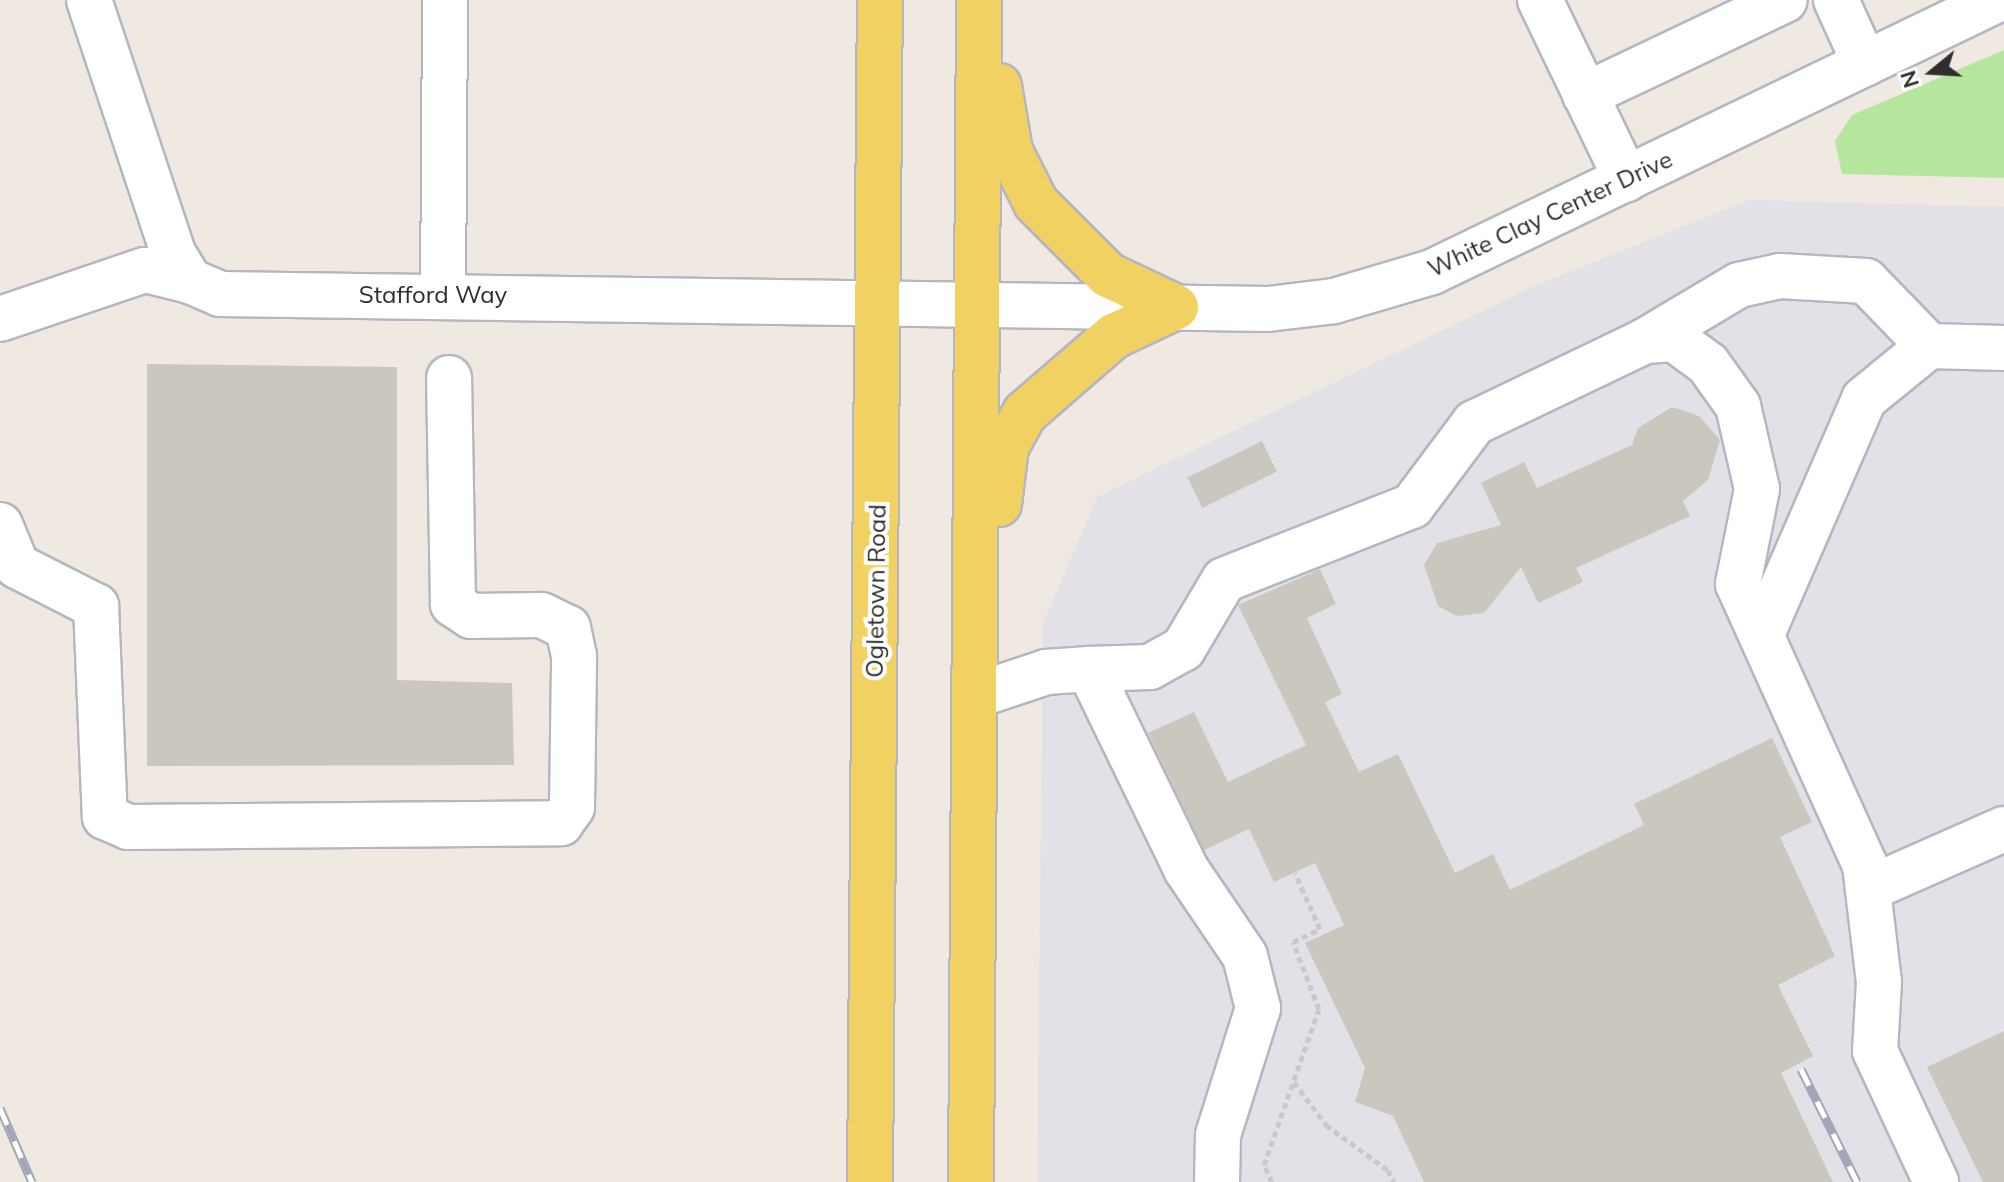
<!DOCTYPE html>
<html>
<head>
<meta charset="utf-8">
<style>
	body { margin:0 }
	#map { position:relative; width:2004px; height:1182px; overflow:hidden; background:#efe9e1; font-family:Mulish,sans-serif }
	div>[style] { position:absolute }
	.industrial>* { inset:0; background:#e3e1e8 }
	.green>* { inset:0; background:#b6e59e }
	.building>* { inset:0; background:#cbc7bf; transform-origin:0 0 }
	.path>* { height:5px; margin-top:-2.5px; transform-origin:0; background:repeating-linear-gradient(90deg,#c9c9c9 0 6px,transparent 0 10px) }
	.roads { filter:drop-shadow(2px 0 #b4b7c1) drop-shadow(-2px 0 #b4b7c1) drop-shadow(0 2px #b4b7c1) drop-shadow(0 -2px #b4b7c1) }
	.minor>* { height:44px; margin:-22px; padding:0 22px; transform-origin:22px; border-radius:22px; background:#fff }
	.major>* { height:44px; margin:-22px; padding:0 22px; transform-origin:22px; border-radius:22px; background:#f2d163 }
	.rail>* { height:9px; margin-top:-4.5px; transform-origin:0; background:repeating-linear-gradient(90deg,#fff 0 18px,#a3a6b8 0 36px); box-sizing:border-box; border-block:2px solid #a3a6b8 }
	span { translate:-50% -50%; white-space:nowrap; text-align:center; line-height:1.15; -webkit-text-stroke:8px #fff; paint-order:stroke }
	.street-label { font-size:24px; color:#2e2e2e }
	.north { position:absolute; left:1892px; top:32px; width:80px; height:80px; -webkit-text-stroke:6px #fff; paint-order:stroke; rotate:252deg; font-size:22px; font-weight:700; line-height:32px; text-align:center; color:#2e2e2e }
	.north::after { content:''; display:block; margin:auto; width:28px; height:36px; background:#2e2e2e; clip-path:polygon(50% 0,100% 100%,50% 72%,0 100%) }
</style>
</head>
<body>
<div id="map">
	<div class="industrial">
		<div style="clip-path:polygon(1749px 200px,2004px 207px,2004px 1182px,1037px 1182px,1043px 623px,1097px 497px,1532px 287px)"></div>
	</div>
	<div class="green">
		<div style="clip-path:polygon(2004px 50px,2004px 178px,1842px 174px,1835px 141px,1852px 115px)"></div>
	</div>
	<div class="building">
		<div style="clip-path:polygon(147px 364px,397px 367px,397px 680px,512px 683px,514px 765px,147px 766px)"></div>
		<div style="clip-path:polygon(1672px 407px,1699px 416px,1720px 440px,1708px 480px,1683px 501px,1690px 516px,1576px 568px,1583px 582px,1538px 603px,1521px 567px,1484px 613px,1457px 616px,1438px 606px,1424px 565px,1437px 543px,1501px 525px,1481px 483px,1524px 462px,1537px 488px,1632px 445px,1638px 428px)"></div>
		<div style="left:1262px;top:441px;width:34px;height:83px;rotate:64deg"></div>
		<div style="clip-path:polygon(1320px 569px,1336px 604px,1307px 618px,1342px 694px,1325px 702px,1359px 772px,1398px 754px,1455px 873px,1493px 854px,1510px 890px,1644px 825px,1634px 804px,1772px 738px,1812px 822px,1780px 837px,1835px 956px,1778px 985px,1813px 1056px,1781px 1073px,1833px 1182px,1424px 1182px,1393px 1116px,1355px 1102px,1365px 1068px,1305px 943px,1344px 925px,1315px 863px,1274px 882px,1249px 829px,1204px 850px,1148px 733px,1194px 712px,1228px 782px,1306px 745px,1238px 605px)"></div>
		<div style="clip-path:polygon(2004px 1031px,2004px 1182px,1983px 1182px,1927px 1067px)"></div>
	</div>
	<div class="path">
		<div style="left:1294px;top:1082px;width:54px;rotate:53.3deg"></div>
		<div style="left:1326px;top:1125px;width:77px;rotate:36deg"></div>
		<div style="left:1388px;top:1170px;width:13px;rotate:63deg"></div>
		<div style="left:1272px;top:1182px;width:19px;rotate:-115deg"></div>
		<div style="left:1264px;top:1165px;width:165px;rotate:-70.6deg"></div>
		<div style="left:1319px;top:1009px;width:72px;rotate:-111.2deg"></div>
		<div style="left:1293px;top:942px;width:30px;rotate:-26deg"></div>
		<div style="left:1320px;top:929px;width:61px;rotate:-114.1deg"></div>
	</div>
	<div class="roads">
		<div class="minor">
			<div style="left:89px;top:0;width:267px;rotate:71.6deg"></div>
			<div style="left:173px;top:253px;width:33px;rotate:59deg"></div>
			<div style="left:190px;top:281px;width:33px;rotate:23deg"></div>
			<div style="left:220px;top:294px;width:1048px;rotate:0.82deg"></div>
			<div style="left:1268px;top:309px;width:66px;rotate:-6.9deg"></div>
			<div style="left:1334px;top:301px;width:102px;rotate:-16.5deg"></div>
			<div style="left:1432px;top:272px;width:627px;rotate:-25.71deg"></div>
			<div style="left:1540px;top:0;width:199px;rotate:64.3deg"></div>
			<div style="left:1836px;top:0;width:70px;rotate:65.6deg"></div>
			<div style="left:1585px;top:95px;width:221px;rotate:-25.4deg"></div>
			<div style="left:443px;top:296px;width:296px;rotate:-89.6deg"></div>
			<div style="left:0;top:319px;width:153px;rotate:-18.7deg"></div>
			<div style="left:145px;top:270px;width:46px;rotate:13.7deg"></div>
			<div style="left:1645px;top:341px;width:109px;rotate:-30.8deg"></div>
			<div style="left:1739px;top:285px;width:42px;rotate:-12.4deg"></div>
			<div style="left:1780px;top:276px;width:86px;rotate:3.3deg"></div>
			<div style="left:1866px;top:281px;width:91px;rotate:45.9deg"></div>
			<div style="left:0;top:525px;width:44px;rotate:67.5deg"></div>
			<div style="left:17px;top:566px;width:89px;rotate:26.9deg"></div>
			<div style="left:96px;top:606px;width:211px;rotate:87.6deg"></div>
			<div style="left:105px;top:817px;width:25px;rotate:23deg"></div>
			<div style="left:128px;top:827px;width:433px;rotate:-0.5deg"></div>
			<div style="left:561px;top:823px;width:19px;rotate:-55deg"></div>
			<div style="left:572px;top:807px;width:151px;rotate:-89.2deg"></div>
			<div style="left:574px;top:656px;width:29px;rotate:-102deg"></div>
			<div style="left:568px;top:628px;width:30px;rotate:-154deg"></div>
			<div style="left:541px;top:615px;width:70px;rotate:179.2deg"></div>
			<div style="left:471px;top:616px;width:22px;rotate:-146deg"></div>
			<div style="left:453px;top:604px;width:226px;rotate:-91deg"></div>
			<div style="left:1762px;top:634px;width:256px;rotate:-66.5deg"></div>
			<div style="left:1864px;top:399px;width:84px;rotate:-39.2deg"></div>
			<div style="left:1929px;top:346px;width:75px;rotate:1.5deg"></div>
			<div style="left:1089px;top:669px;width:61px;rotate:-1.9deg"></div>
			<div style="left:1150px;top:667px;width:38px;rotate:-29deg"></div>
			<div style="left:1183px;top:649px;width:80px;rotate:-59.3deg"></div>
			<div style="left:1224px;top:580px;width:202px;rotate:-21.5deg"></div>
			<div style="left:1412px;top:506px;width:104px;rotate:-53.2deg"></div>
			<div style="left:1474px;top:423px;width:190px;rotate:-25.6deg"></div>
			<div style="left:1645px;top:341px;width:29px;rotate:-4deg"></div>
			<div style="left:1674px;top:339px;width:42px;rotate:36.3deg"></div>
			<div style="left:1708px;top:364px;width:52px;rotate:54.5deg"></div>
			<div style="left:1738px;top:406px;width:85px;rotate:77.1deg"></div>
			<div style="left:1757px;top:489px;width:97px;rotate:101.3deg"></div>
			<div style="left:1738px;top:584px;width:308px;rotate:65.7deg"></div>
			<div style="left:1865px;top:865px;width:118px;rotate:83.2deg"></div>
			<div style="left:1879px;top:982px;width:69px;rotate:93.3deg"></div>
			<div style="left:1875px;top:1051px;width:145px;rotate:65deg"></div>
			<div style="left:974px;top:696px;width:76px;rotate:-18.4deg"></div>
			<div style="left:1046px;top:672px;width:43px;rotate:-4deg"></div>
			<div style="left:1089px;top:669px;width:222px;rotate:64.1deg"></div>
			<div style="left:1186px;top:869px;width:105px;rotate:55.9deg"></div>
			<div style="left:1245px;top:956px;width:54px;rotate:76deg"></div>
			<div style="left:1258px;top:1008px;width:133px;rotate:107.5deg"></div>
			<div style="left:1218px;top:1135px;width:47px;rotate:91.2deg"></div>
			<div style="left:1868px;top:889px;width:149px;rotate:-23.8deg"></div>
		</div>
		<div class="major">
			<div style="left:999px;top:86px;width:66px;rotate:80.4deg"></div>
			<div style="left:1010px;top:151px;width:58px;rotate:63.4deg"></div>
			<div style="left:1036px;top:203px;width:102px;rotate:45deg"></div>
			<div style="left:1108px;top:275px;width:75px;rotate:25.2deg"></div>
			<div style="left:999px;top:504px;width:57px;rotate:-83deg"></div>
			<div style="left:1006px;top:447px;width:39px;rotate:-61deg"></div>
			<div style="left:1025px;top:413px;width:118px;rotate:-40.9deg"></div>
			<div style="left:1114px;top:336px;width:68px;rotate:-25.1deg"></div>
			<div style="left:870px;top:1182px;width:1182px;rotate:-89.52deg"></div>
			<div style="left:971px;top:1182px;width:1182px;rotate:-89.61deg"></div>
		</div>
	</div>
	<div class="rail">
		<div style="left:1801px;top:1069px;width:126px;rotate:63.6deg"></div>
		<div style="left:0;top:1108px;width:81px;rotate:66.6deg"></div>
	</div>
	<div class="street-label">
		<span style="left:1550px;top:214px;rotate:-25deg">White Clay Center Drive</span>
		<span style="left:433px;top:295px">Stafford Way</span>
		<span style="left:876px;top:591px;rotate:-89deg">Ogletown Road</span>
	</div>
	<div class="north">N</div>
</div>
</body>
</html>
